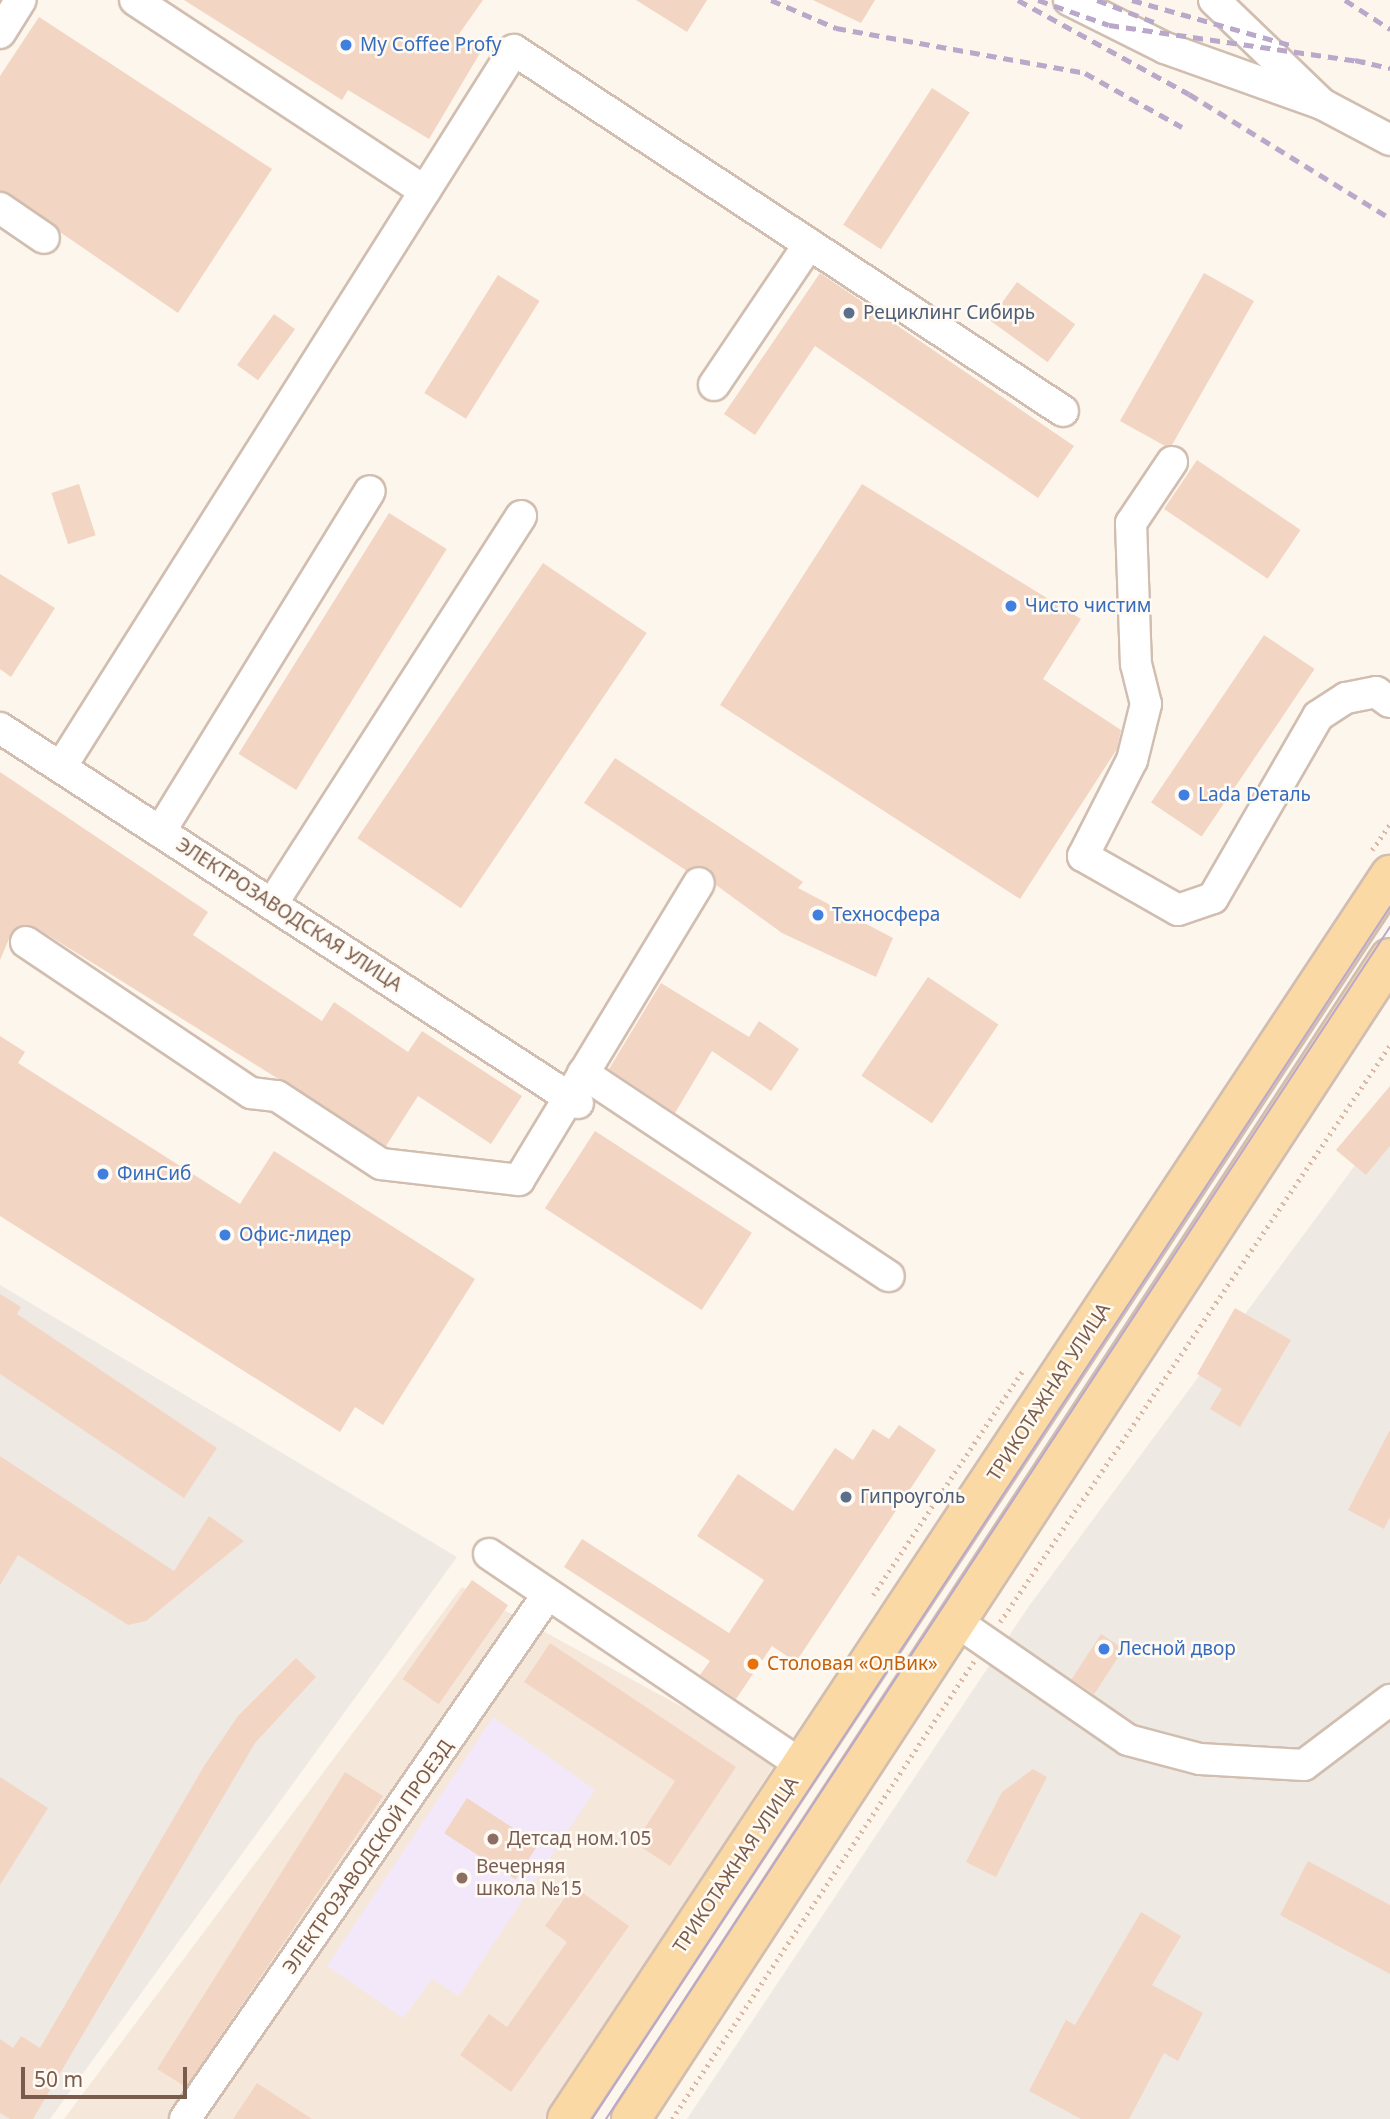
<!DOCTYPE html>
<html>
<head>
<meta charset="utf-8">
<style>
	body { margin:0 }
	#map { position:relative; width:1390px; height:2119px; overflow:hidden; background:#fdf6ec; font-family:"Noto Sans",sans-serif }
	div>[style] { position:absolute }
	.residential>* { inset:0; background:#f5e8da }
	.industrial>* { inset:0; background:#efe9e4 }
	.education>* { inset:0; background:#f3e8fa }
	.building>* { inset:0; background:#f3d5c3; transform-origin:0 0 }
	.path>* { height:4.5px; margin-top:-2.25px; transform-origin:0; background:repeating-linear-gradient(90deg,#d9b8a5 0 2px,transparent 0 7px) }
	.roads { filter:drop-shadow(2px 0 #d1beb0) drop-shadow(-2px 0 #d1beb0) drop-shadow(0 2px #d1beb0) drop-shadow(0 -2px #d1beb0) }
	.minor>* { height:30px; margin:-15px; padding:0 15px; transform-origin:15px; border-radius:15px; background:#fff }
	.major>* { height:38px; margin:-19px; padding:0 19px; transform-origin:19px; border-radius:19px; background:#fbd9a5 }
	.tram>* { height:2px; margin:-1px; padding:0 1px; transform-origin:1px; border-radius:1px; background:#b9a8c9 }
	.rail>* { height:5px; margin-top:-2.5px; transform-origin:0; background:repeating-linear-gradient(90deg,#b9a8c9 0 10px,transparent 0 17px) }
	.dots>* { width:19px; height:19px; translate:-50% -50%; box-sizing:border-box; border:4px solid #fffaf3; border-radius:50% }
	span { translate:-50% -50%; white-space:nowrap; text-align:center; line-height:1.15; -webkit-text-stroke:5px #fffaf3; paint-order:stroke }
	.shop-label { font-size:19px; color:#366cbe }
	.left { translate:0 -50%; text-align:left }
	.service-label { font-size:19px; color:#4e5e75 }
	.street-label { font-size:19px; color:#7a5c4d }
	.food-label { font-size:19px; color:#c56008 }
	.education-label { font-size:19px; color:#785e54 }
	.scale { position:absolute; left:21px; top:2067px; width:166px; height:32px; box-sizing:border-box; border:4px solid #7a5c4d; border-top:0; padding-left:9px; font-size:21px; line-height:24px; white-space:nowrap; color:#7a5c4d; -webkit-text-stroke:5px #fffaf3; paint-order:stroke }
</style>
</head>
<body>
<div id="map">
	<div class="residential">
		<div style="clip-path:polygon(462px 1587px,778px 1759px,547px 2119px,64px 2119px)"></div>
	</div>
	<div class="industrial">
		<div style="clip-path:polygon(1390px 1118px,1390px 2119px,687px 2119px,1029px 1606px)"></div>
		<div style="clip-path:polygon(0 1285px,457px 1557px,50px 2119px,0 2119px)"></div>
	</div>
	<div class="education">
		<div style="clip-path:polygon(493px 1717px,595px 1790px,459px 1996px,432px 1979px,403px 2018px,327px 1966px)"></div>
	</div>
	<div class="building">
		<div style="clip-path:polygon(184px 0,483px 0,459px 34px,483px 48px,429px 139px,348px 90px,342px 100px)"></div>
		<div style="clip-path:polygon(636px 0,707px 0,687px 32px)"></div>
		<div style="clip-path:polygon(813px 0,875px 0,861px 23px)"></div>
		<div style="clip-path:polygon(39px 17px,272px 169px,178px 313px,0 191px,0 76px)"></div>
		<div style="left:932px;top:88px;width:45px;height:163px;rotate:33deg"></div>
		<div style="clip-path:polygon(820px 273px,1074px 446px,1038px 498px,815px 346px,755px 435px,724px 414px)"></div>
		<div style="clip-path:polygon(1204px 273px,1254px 301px,1172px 445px,1165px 446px,1120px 421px)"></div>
		<div style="left:498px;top:275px;width:49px;height:139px;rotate:32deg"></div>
		<div style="left:1017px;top:282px;width:72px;height:47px;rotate:36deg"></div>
		<div style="left:274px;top:314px;width:26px;height:63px;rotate:36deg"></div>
		<div style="left:1197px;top:460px;width:125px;height:59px;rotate:34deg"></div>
		<div style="left:79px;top:484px;width:54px;height:29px;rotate:72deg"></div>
		<div style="clip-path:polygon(862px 484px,1081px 619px,1043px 679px,1121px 730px,1117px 749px,1020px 899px,720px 705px)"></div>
		<div style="left:389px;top:513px;width:68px;height:284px;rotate:32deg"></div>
		<div style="left:543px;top:563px;width:125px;height:332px;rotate:34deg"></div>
		<div style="clip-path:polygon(0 574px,55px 608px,11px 677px,0 669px)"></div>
		<div style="left:1264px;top:635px;width:61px;height:202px;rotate:34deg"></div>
		<div style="clip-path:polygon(615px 758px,803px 882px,798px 888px,893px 938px,876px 977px,782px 933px,716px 885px,709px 868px,687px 871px,584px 803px)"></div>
		<div style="clip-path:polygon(0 772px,208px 912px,193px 935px,322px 1021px,334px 1002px,408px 1052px,422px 1031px,522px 1096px,491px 1144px,418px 1096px,386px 1146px,35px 927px,12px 932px,0 960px)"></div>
		<div style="left:928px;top:977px;width:85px;height:119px;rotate:34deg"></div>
		<div style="clip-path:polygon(661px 983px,749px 1037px,759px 1021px,799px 1049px,771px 1091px,712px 1051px,675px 1113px,609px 1069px)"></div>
		<div style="clip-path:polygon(0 1036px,25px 1052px,18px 1063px,240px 1204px,274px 1151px,475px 1279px,383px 1425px,355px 1407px,340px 1432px,0 1216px)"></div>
		<div style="clip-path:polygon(1390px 1086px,1390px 1146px,1366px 1175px,1336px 1150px)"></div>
		<div style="left:595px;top:1131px;width:187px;height:92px;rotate:33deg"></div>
		<div style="clip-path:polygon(0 1294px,21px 1307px,17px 1314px,217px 1448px,184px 1498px,0 1374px)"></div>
		<div style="clip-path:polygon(1235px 1308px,1291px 1340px,1240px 1427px,1210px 1409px,1222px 1389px,1197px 1374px)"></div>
		<div style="clip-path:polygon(899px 1425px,936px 1450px,796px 1662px,772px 1646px,736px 1699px,700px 1675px,710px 1661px,564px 1567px,582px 1539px,729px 1633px,764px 1580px,697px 1536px,738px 1474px,793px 1511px,835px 1448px,853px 1460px,873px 1429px,889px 1439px)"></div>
		<div style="clip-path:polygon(1390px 1430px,1390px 1517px,1384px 1529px,1348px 1510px)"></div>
		<div style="clip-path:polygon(0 1456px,174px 1571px,209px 1516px,244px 1541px,146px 1621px,128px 1625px,18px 1555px,0 1585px)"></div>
		<div style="left:472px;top:1580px;width:44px;height:121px;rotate:35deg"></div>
		<div style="left:1101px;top:1634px;width:27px;height:54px;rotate:33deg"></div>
		<div style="clip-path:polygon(550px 1643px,736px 1767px,670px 1866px,635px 1843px,675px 1781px,524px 1682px)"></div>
		<div style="clip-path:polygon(296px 1658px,316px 1677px,255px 1743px,33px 2119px,10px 2119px,0 2113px,0 2039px,13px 2048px,21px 2036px,40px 2048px,204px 1766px,238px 1716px)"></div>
		<div style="clip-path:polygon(1033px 1769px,1047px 1777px,996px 1877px,966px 1862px,1002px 1792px)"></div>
		<div style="clip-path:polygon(345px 1772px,383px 1796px,186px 2087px,157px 2069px)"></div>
		<div style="clip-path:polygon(0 1777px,48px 1808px,0 1885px)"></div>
		<div style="left:467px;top:1798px;width:85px;height:42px;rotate:33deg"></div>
		<div style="clip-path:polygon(1308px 1861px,1390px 1905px,1390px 1974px,1280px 1915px)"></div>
		<div style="clip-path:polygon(573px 1886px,629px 1926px,511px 2092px,460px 2055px,489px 2014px,507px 2027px,567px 1942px,545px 1926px)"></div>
		<div style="clip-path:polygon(1141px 1912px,1181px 1936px,1152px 1985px,1203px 2013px,1178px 2061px,1164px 2053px,1129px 2119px,1081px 2119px,1029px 2091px,1066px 2020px,1075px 2025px)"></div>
		<div style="clip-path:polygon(257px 2083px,312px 2119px,233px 2119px)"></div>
	</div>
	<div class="path">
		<div style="left:1372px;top:850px;width:32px;rotate:-55deg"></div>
		<div style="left:873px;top:1595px;width:272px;rotate:-56.3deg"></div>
		<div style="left:1000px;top:1622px;width:696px;rotate:-55.94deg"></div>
		<div style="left:672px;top:2119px;width:549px;rotate:-56.6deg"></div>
	</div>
	<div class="roads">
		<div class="minor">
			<div style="left:135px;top:0;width:347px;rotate:33.4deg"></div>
			<div style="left:1069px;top:0;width:107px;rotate:26.6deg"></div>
			<div style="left:1165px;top:48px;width:167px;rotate:19.6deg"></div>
			<div style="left:1214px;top:0;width:150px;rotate:43.9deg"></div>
			<div style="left:1322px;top:104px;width:77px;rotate:27.9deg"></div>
			<div style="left:0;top:33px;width:39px;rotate:-58deg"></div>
			<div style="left:0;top:208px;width:53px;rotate:34.3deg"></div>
			<div style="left:714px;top:385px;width:170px;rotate:-56deg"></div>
			<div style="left:1172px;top:462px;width:73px;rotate:123.9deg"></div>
			<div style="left:1131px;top:523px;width:141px;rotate:88deg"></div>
			<div style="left:1136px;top:664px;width:41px;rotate:76deg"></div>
			<div style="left:1146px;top:704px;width:58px;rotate:104deg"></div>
			<div style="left:1132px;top:760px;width:108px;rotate:117deg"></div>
			<div style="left:1083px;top:856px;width:109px;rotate:29.6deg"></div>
			<div style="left:1178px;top:910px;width:37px;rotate:-19deg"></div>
			<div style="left:1213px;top:898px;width:210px;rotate:-60deg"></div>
			<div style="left:1318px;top:716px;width:33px;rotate:-33deg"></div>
			<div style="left:1346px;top:698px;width:31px;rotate:-11deg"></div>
			<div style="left:1376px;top:692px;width:17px;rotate:36deg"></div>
			<div style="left:0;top:728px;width:689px;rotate:32.98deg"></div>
			<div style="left:61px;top:767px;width:848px;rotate:-57.72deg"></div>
			<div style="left:514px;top:50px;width:657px;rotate:33.33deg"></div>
			<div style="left:160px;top:832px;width:400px;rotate:-58.4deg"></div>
			<div style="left:272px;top:904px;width:461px;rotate:-57.3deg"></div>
			<div style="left:26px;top:942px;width:271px;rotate:33.9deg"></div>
			<div style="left:251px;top:1093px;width:26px;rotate:7deg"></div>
			<div style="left:277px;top:1096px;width:124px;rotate:33.2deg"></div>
			<div style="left:381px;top:1164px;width:139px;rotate:6.6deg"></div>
			<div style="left:519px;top:1180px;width:347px;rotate:-58.8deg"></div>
			<div style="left:583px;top:1073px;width:367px;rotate:33.6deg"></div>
			<div style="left:489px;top:1554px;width:377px;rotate:34deg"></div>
			<div style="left:960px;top:1624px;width:204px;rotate:34.6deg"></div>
			<div style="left:1128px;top:1740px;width:74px;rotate:14.8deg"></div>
			<div style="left:1200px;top:1759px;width:104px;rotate:3.3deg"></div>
			<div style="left:1304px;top:1765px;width:108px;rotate:-37.1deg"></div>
			<div style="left:185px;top:2119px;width:638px;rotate:-55.34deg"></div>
		</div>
		<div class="major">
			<div style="left:567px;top:2119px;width:1492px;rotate:-56.51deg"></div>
			<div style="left:631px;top:2119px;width:1387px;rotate:-56.83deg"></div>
		</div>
	</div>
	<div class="tram">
		<div style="left:592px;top:2119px;width:1451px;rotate:-56.64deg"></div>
		<div style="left:606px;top:2119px;width:1427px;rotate:-56.67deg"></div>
	</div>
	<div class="rail">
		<div style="left:771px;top:0;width:71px;rotate:23.3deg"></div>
		<div style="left:836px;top:28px;width:253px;rotate:10.2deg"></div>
		<div style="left:1085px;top:73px;width:111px;rotate:29.1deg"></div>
		<div style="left:1018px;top:0;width:195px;rotate:28.8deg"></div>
		<div style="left:1189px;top:94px;width:236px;rotate:31.7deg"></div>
		<div style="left:1038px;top:0;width:75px;rotate:19.4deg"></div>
		<div style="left:1109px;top:25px;width:259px;rotate:8.2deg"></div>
		<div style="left:1097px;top:0;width:61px;rotate:21.1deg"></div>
		<div style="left:1132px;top:0;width:164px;rotate:15.9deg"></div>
		<div style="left:1345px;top:0;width:54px;rotate:32.8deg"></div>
		<div style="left:1355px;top:60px;width:36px;rotate:13deg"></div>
	</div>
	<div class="dots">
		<div style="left:346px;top:45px;background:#3f7fe0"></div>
		<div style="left:849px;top:313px;background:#5c6f8a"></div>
		<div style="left:1011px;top:606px;background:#3f7fe0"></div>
		<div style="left:1184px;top:795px;background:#3f7fe0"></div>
		<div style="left:818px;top:915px;background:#3f7fe0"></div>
		<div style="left:103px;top:1174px;background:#3f7fe0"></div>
		<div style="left:225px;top:1235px;background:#3f7fe0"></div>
		<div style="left:846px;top:1497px;background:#5c6f8a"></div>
		<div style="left:1104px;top:1649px;background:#3f7fe0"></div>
		<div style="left:753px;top:1664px;background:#e8710a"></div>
		<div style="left:493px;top:1839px;background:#8d6e63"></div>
		<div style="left:462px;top:1878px;background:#8d6e63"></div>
	</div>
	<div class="shop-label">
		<span class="left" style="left:360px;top:45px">My Coffee Profy</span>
		<span class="left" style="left:1025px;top:606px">Чисто чистим</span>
		<span class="left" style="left:1198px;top:795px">Lada Dеталь</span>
		<span class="left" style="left:832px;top:915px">Техносфера</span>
		<span class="left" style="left:117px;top:1174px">ФинСиб</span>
		<span class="left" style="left:239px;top:1235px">Офис-лидер</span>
		<span class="left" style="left:1118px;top:1649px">Лесной двор</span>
	</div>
	<div class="service-label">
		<span class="left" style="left:863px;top:313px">Рециклинг Сибирь</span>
		<span class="left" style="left:860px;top:1497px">Гипроуголь</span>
	</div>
	<div class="street-label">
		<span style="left:289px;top:915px;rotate:33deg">ЭЛЕКТРОЗАВОДСКАЯ УЛИЦА</span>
		<span style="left:1049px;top:1392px;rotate:-57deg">ТРИКОТАЖНАЯ УЛИЦА</span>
		<span style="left:368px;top:1857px;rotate:-55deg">ЭЛЕКТРОЗАВОДСКОЙ ПРОЕЗД</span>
		<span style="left:736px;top:1865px;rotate:-56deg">ТРИКОТАЖНАЯ УЛИЦА</span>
	</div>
	<div class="food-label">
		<span class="left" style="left:767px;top:1664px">Столовая «ОлВик»</span>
	</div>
	<div class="education-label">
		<span class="left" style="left:507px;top:1839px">Детсад ном.105</span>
		<span class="left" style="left:476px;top:1878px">Вечерняя<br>школа №15</span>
	</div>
	<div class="scale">50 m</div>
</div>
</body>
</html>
